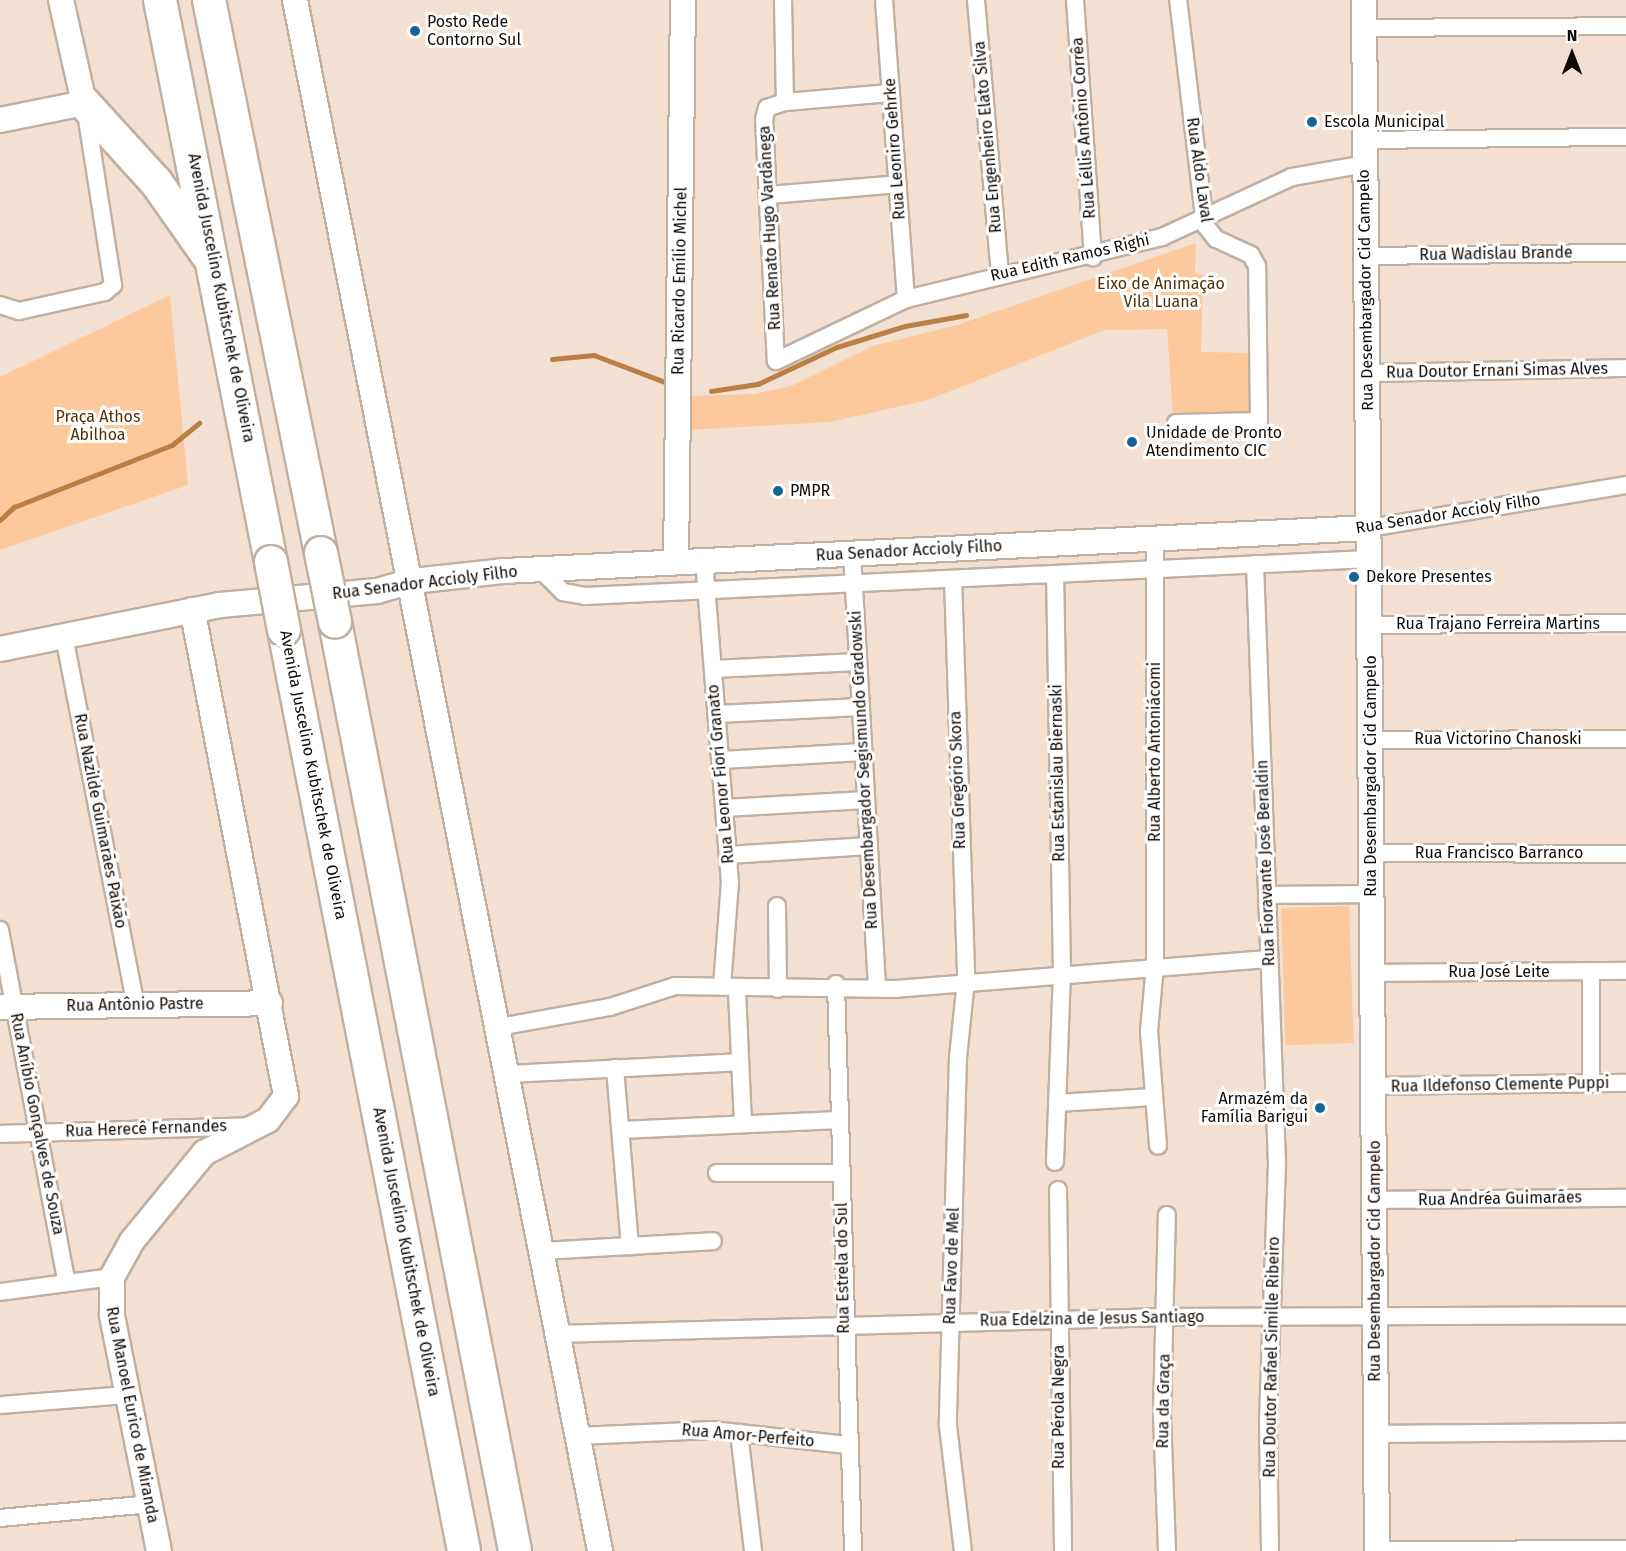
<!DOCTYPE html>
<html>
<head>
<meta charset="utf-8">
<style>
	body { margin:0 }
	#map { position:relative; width:1626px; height:1551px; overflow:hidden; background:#f2e1d2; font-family:"Fira Sans",sans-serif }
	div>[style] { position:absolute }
	.green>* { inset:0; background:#fcc99c; transform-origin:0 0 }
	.stream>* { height:4.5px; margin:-2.25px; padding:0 2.25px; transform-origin:2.25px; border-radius:2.25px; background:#bb7f44 }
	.roads { filter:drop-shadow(2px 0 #c0b0a1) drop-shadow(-2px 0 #c0b0a1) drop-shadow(0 2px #c0b0a1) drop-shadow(0 -2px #c0b0a1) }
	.street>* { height:16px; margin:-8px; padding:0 8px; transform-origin:8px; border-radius:8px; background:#fff }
	.secondary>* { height:24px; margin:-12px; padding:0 12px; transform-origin:12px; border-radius:12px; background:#fff }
	.highway>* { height:32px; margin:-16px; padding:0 16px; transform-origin:16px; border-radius:16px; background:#fff }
	.bridges { filter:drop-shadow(2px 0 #c0b0a1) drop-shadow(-2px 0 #c0b0a1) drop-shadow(0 2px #c0b0a1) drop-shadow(0 -2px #c0b0a1) }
	.highway-bridge>* { height:32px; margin:-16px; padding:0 16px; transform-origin:16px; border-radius:16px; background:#fff }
	.dots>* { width:16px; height:16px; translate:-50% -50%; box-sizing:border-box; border:3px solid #fff; border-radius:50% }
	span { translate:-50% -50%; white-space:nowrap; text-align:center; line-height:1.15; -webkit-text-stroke:6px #fff; paint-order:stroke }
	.poi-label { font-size:16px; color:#110b07 }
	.left { translate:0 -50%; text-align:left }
	.right { translate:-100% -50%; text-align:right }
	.street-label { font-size:16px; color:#110b07 }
	.park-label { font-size:16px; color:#583000 }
	.north { position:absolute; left:1542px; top:24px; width:60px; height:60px; -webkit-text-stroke:4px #fff; paint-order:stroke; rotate:0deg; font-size:16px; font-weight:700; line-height:24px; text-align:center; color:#110b07 }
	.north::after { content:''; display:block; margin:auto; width:21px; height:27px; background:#110b07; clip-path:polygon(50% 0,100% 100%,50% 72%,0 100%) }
</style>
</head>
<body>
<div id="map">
	<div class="green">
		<div style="clip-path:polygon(1196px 243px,1195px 273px,1203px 275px,1201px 352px,1251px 353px,1251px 414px,1173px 416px,1167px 329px,1104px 330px,928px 400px,830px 422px,689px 430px,689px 396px,755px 394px,791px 386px,873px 346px,957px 325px)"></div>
		<div style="clip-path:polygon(170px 295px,188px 485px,0 550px,0 377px)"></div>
		<div style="left:1349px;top:906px;width:137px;height:68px;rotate:88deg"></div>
	</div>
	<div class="stream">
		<div style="left:552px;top:359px;width:42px;rotate:-5.4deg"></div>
		<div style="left:594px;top:355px;width:76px;rotate:20.8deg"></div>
		<div style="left:711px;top:391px;width:48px;rotate:-8.5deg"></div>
		<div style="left:758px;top:384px;width:87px;rotate:-25.1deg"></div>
		<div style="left:837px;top:347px;width:71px;rotate:-17.2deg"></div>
		<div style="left:905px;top:326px;width:62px;rotate:-10.2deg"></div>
		<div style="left:0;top:520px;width:19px;rotate:-43deg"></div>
		<div style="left:14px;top:507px;width:170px;rotate:-21.4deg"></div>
		<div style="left:172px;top:445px;width:35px;rotate:-39deg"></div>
	</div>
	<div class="roads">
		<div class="street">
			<div style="left:783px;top:0;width:102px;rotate:88.9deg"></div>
			<div style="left:785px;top:102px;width:19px;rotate:162deg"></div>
			<div style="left:767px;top:108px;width:11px;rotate:105deg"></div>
			<div style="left:764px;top:119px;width:242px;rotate:87.2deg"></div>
			<div style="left:776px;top:361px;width:144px;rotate:-25.5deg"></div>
			<div style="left:906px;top:299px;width:263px;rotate:-13.6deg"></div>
			<div style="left:1162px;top:237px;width:143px;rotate:-24.8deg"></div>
			<div style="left:1292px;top:177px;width:74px;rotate:-10.1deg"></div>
			<div style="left:884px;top:0;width:300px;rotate:85.8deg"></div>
			<div style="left:976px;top:0;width:275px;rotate:85deg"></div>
			<div style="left:1075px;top:0;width:258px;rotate:86deg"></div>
			<div style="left:1364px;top:28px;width:262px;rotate:-0.4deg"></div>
			<div style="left:785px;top:102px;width:106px;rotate:-4.9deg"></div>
			<div style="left:1365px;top:140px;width:261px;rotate:-0.7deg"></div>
			<div style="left:768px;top:195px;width:130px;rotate:-4.8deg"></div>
			<div style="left:1366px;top:256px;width:260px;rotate:-0.7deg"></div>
			<div style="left:0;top:305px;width:20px;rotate:18deg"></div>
			<div style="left:19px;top:311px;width:88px;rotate:-12.5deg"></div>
			<div style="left:105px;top:292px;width:11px;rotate:-41deg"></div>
			<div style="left:113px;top:285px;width:175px;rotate:-98.9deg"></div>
			<div style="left:1367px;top:373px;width:259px;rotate:-1.1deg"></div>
			<div style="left:1176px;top:423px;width:83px;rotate:-1.4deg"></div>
			<div style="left:1259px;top:421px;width:155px;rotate:-90.7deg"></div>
			<div style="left:1257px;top:266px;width:13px;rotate:-119deg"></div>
			<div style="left:1251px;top:255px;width:38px;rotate:-155deg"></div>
			<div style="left:1216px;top:239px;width:18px;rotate:-128deg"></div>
			<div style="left:1205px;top:225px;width:227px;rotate:-96.8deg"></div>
			<div style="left:1369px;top:528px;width:261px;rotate:-9.5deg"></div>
			<div style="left:1155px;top:539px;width:427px;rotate:90deg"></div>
			<div style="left:1155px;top:966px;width:65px;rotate:95.3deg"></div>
			<div style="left:1149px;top:1031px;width:115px;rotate:85.5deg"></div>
			<div style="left:852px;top:553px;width:435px;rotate:86.7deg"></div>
			<div style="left:704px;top:560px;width:323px;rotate:85.4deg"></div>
			<div style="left:730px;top:882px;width:105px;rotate:94.4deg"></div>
			<div style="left:1255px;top:564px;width:599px;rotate:87.9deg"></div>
			<div style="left:1277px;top:1163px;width:260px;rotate:92deg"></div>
			<div style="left:1268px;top:1423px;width:128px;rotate:89.1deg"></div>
			<div style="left:540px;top:569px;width:33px;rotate:45deg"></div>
			<div style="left:563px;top:592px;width:22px;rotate:10deg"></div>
			<div style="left:585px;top:596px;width:785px;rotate:-2.7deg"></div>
			<div style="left:953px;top:579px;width:401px;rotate:88.1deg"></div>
			<div style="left:966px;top:980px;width:77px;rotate:95.9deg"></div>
			<div style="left:958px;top:1057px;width:369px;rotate:91.6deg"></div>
			<div style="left:948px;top:1426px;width:126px;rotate:83.2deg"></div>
			<div style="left:1369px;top:625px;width:257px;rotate:-0.4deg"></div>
			<div style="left:64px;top:636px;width:376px;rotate:79deg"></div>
			<div style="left:713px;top:669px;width:145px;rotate:-2.8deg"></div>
			<div style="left:717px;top:714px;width:144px;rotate:-2.8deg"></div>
			<div style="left:1370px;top:740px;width:256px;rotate:-0.2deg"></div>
			<div style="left:721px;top:760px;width:142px;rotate:-3.2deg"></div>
			<div style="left:724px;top:808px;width:142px;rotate:-3.2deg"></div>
			<div style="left:1371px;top:853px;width:255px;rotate:0.2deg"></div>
			<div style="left:728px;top:855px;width:141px;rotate:-3.7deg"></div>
			<div style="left:1267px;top:895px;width:105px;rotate:-0.5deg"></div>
			<div style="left:777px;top:906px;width:83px;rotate:89.3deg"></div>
			<div style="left:0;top:930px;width:359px;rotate:79.3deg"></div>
			<div style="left:1372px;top:973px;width:254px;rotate:-0.5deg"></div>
			<div style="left:836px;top:984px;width:567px;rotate:88.28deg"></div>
			<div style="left:737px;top:991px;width:133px;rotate:87.4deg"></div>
			<div style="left:499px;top:1027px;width:113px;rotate:-10.2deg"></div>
			<div style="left:610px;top:1007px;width:68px;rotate:-17.9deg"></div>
			<div style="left:675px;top:986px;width:220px;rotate:0.8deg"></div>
			<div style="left:895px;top:989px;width:375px;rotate:-4.6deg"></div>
			<div style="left:615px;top:1068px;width:179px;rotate:85.2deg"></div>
			<div style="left:507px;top:1074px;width:233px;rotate:-2.9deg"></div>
			<div style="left:1591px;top:1084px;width:112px;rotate:-90deg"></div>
			<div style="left:1373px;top:1086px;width:253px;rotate:-0.7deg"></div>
			<div style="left:1057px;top:1103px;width:96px;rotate:-3.6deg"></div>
			<div style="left:621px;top:1130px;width:218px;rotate:-2.6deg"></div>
			<div style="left:0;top:1134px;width:250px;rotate:-1.8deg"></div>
			<div style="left:1055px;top:1162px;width:190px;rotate:-87.9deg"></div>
			<div style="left:1062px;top:972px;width:398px;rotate:-91deg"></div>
			<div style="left:717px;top:1173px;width:123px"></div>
			<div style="left:1058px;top:1190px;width:361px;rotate:89.2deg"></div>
			<div style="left:1374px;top:1200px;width:252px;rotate:-0.5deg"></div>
			<div style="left:541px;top:1251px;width:172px;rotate:-3.3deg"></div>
			<div style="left:0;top:1292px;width:113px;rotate:-7.6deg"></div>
			<div style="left:557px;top:1334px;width:609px;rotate:-1.6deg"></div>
			<div style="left:1166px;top:1317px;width:460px;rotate:-0.2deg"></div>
			<div style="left:0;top:1405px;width:128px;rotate:-4.5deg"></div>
			<div style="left:739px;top:1433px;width:119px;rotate:83.2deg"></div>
			<div style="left:1376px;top:1434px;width:250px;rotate:-0.5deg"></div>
			<div style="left:578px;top:1436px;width:134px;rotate:-2.6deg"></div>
			<div style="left:712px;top:1430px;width:136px;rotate:6.3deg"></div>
			<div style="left:0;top:1518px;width:151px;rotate:-5.3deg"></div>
			<div style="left:1377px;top:1550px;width:249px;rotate:-0.2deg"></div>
			<div style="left:1167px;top:1551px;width:137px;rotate:-92.1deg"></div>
			<div style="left:1162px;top:1414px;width:199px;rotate:-88.6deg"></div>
		</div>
		<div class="secondary">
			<div style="left:295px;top:0;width:1581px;rotate:78.87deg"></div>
			<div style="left:1364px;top:0;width:1551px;rotate:89.52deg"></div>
			<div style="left:0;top:120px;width:86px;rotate:-11.4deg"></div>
			<div style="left:84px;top:103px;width:106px;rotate:-102.6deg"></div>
			<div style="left:676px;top:562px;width:562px;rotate:-89.29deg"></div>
			<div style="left:0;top:649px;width:224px;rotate:-11.3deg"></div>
			<div style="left:220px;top:605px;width:158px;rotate:-5.1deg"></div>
			<div style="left:377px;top:591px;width:37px;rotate:-16deg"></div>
			<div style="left:413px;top:581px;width:92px;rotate:-6.3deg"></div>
			<div style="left:504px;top:571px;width:866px;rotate:-2.85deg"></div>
			<div style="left:0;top:1007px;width:270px;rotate:-0.8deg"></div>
			<div style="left:159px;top:1551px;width:241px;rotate:-101.3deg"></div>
			<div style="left:112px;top:1315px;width:38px;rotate:-90deg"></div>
			<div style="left:112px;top:1277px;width:41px;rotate:-60.9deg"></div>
			<div style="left:132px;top:1241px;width:114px;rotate:-50.7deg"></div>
			<div style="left:204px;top:1153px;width:72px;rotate:-27.3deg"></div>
			<div style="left:268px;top:1120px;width:30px;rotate:-53deg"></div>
			<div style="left:286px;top:1096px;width:495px;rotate:-100.9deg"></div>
		</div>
		<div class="highway">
			<div style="left:160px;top:0;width:573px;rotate:78.83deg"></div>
			<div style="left:209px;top:0;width:564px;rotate:78.55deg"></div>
			<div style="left:84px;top:103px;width:107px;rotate:47.7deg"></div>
			<div style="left:156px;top:182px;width:90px;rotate:54.9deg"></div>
			<div style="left:335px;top:622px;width:946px;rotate:79.03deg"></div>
			<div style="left:284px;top:630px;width:938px;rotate:78.94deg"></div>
		</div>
	</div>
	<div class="bridges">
		<div class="highway-bridge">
			<div style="left:321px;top:553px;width:70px;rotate:78.5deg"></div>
			<div style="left:271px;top:562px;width:69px;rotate:79.2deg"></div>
		</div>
	</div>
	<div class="dots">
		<div style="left:415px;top:31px;background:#166497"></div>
		<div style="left:1312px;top:122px;background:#166497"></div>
		<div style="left:1132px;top:442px;background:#166497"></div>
		<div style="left:778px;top:491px;background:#166497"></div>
		<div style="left:1354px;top:577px;background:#166497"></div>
		<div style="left:1320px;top:1108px;background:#166497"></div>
	</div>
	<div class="poi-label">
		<span class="left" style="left:427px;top:31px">Posto Rede<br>Contorno Sul</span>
		<span class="left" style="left:1324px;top:122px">Escola Municipal</span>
		<span class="left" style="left:1146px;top:442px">Unidade de Pronto<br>Atendimento CIC</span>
		<span class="left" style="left:790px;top:491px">PMPR</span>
		<span class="left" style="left:1366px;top:577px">Dekore Presentes</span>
		<span class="right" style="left:1308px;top:1108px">Armazém da<br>Família Barigui</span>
	</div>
	<div class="street-label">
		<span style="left:1084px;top:128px;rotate:-94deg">Rua Léllis Antônio Corrêa</span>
		<span style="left:988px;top:137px;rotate:-95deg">Rua Engenheiro Elato Silva</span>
		<span style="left:895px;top:149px;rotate:-94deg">Rua Leoniro Gehrke</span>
		<span style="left:1199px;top:170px;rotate:82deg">Rua Aldo Laval</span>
		<span style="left:770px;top:228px;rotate:-93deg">Rua Renato Hugo Vardânega</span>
		<span style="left:1496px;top:254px;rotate:-1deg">Rua Wadislau Brande</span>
		<span style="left:1070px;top:258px;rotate:-13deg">Rua Edith Ramos Righi</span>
		<span style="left:680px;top:281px;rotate:-89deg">Rua Ricardo Emílio Michel</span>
		<span style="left:1366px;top:290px;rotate:-91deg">Rua Desembargador Cid Campelo</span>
		<span style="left:221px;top:298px;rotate:79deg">Avenida Juscelino Kubitschek de Oliveira</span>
		<span style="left:1497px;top:371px;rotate:-1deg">Rua Doutor Ernani Simas Alves</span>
		<span style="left:1448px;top:514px;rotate:-9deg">Rua Senador Accioly Filho</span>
		<span style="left:909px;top:551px;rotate:-3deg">Rua Senador Accioly Filho</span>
		<span style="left:425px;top:583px;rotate:-7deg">Rua Senador Accioly Filho</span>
		<span style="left:1498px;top:624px">Rua Trajano Ferreira Martins</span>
		<span style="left:1498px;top:739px">Rua Victorino Chanoski</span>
		<span style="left:1155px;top:752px;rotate:-90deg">Rua Alberto Antoniácomi</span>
		<span style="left:864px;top:770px;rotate:-93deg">Rua Desembargador Segismundo Gradowski</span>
		<span style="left:1058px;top:773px;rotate:-91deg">Rua Estanislau Biernaski</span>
		<span style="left:721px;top:774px;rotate:-95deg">Rua Leonor Fiori Granato</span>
		<span style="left:313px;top:775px;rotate:79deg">Avenida Juscelino Kubitschek de Oliveira</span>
		<span style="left:1371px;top:776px;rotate:-90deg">Rua Desembargador Cid Campelo</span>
		<span style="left:958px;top:780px;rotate:-92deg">Rua Gregório Skora</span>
		<span style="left:100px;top:821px;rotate:79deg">Rua Nazilde Guimarães Paixão</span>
		<span style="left:1499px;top:853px">Rua Francisco Barranco</span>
		<span style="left:1266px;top:863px;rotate:-92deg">Rua Fioravante José Beraldin</span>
		<span style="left:1499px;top:972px">Rua José Leite</span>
		<span style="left:135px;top:1005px;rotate:-1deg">Rua Antônio Pastre</span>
		<span style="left:1500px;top:1085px;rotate:-1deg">Rua Ildefonso Clemente Puppi</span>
		<span style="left:37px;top:1124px;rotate:79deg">Rua Aníbio Gonçalves de Souza</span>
		<span style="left:146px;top:1129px;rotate:-2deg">Rua Herecê Fernandes</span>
		<span style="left:1500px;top:1199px;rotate:-1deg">Rua Andréa Guimarães</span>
		<span style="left:406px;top:1252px;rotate:79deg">Avenida Juscelino Kubitschek de Oliveira</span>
		<span style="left:1375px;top:1261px;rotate:-90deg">Rua Desembargador Cid Campelo</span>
		<span style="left:952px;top:1266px;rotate:-88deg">Rua Favo de Mel</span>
		<span style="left:843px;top:1268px;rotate:-91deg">Rua Estrela do Sul</span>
		<span style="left:1092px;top:1319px;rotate:-1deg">Rua Edelzina de Jesus Santiago</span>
		<span style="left:1272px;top:1357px;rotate:-89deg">Rua Doutor Rafael Simille Ribeiro</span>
		<span style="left:1164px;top:1401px;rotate:-89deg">Rua da Graça</span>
		<span style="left:1059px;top:1407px;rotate:-90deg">Rua Pérola Negra</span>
		<span style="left:132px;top:1415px;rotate:79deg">Rua Manoel Eurico de Miranda</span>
		<span style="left:748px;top:1436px;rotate:5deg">Rua Amor-Perfeito</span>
	</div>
	<div class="park-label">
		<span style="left:1161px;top:293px">Eixo de Animação<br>Vila Luana</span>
		<span style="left:98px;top:426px">Praça Athos<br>Abilhoa</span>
	</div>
	<div class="north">N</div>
</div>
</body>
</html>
